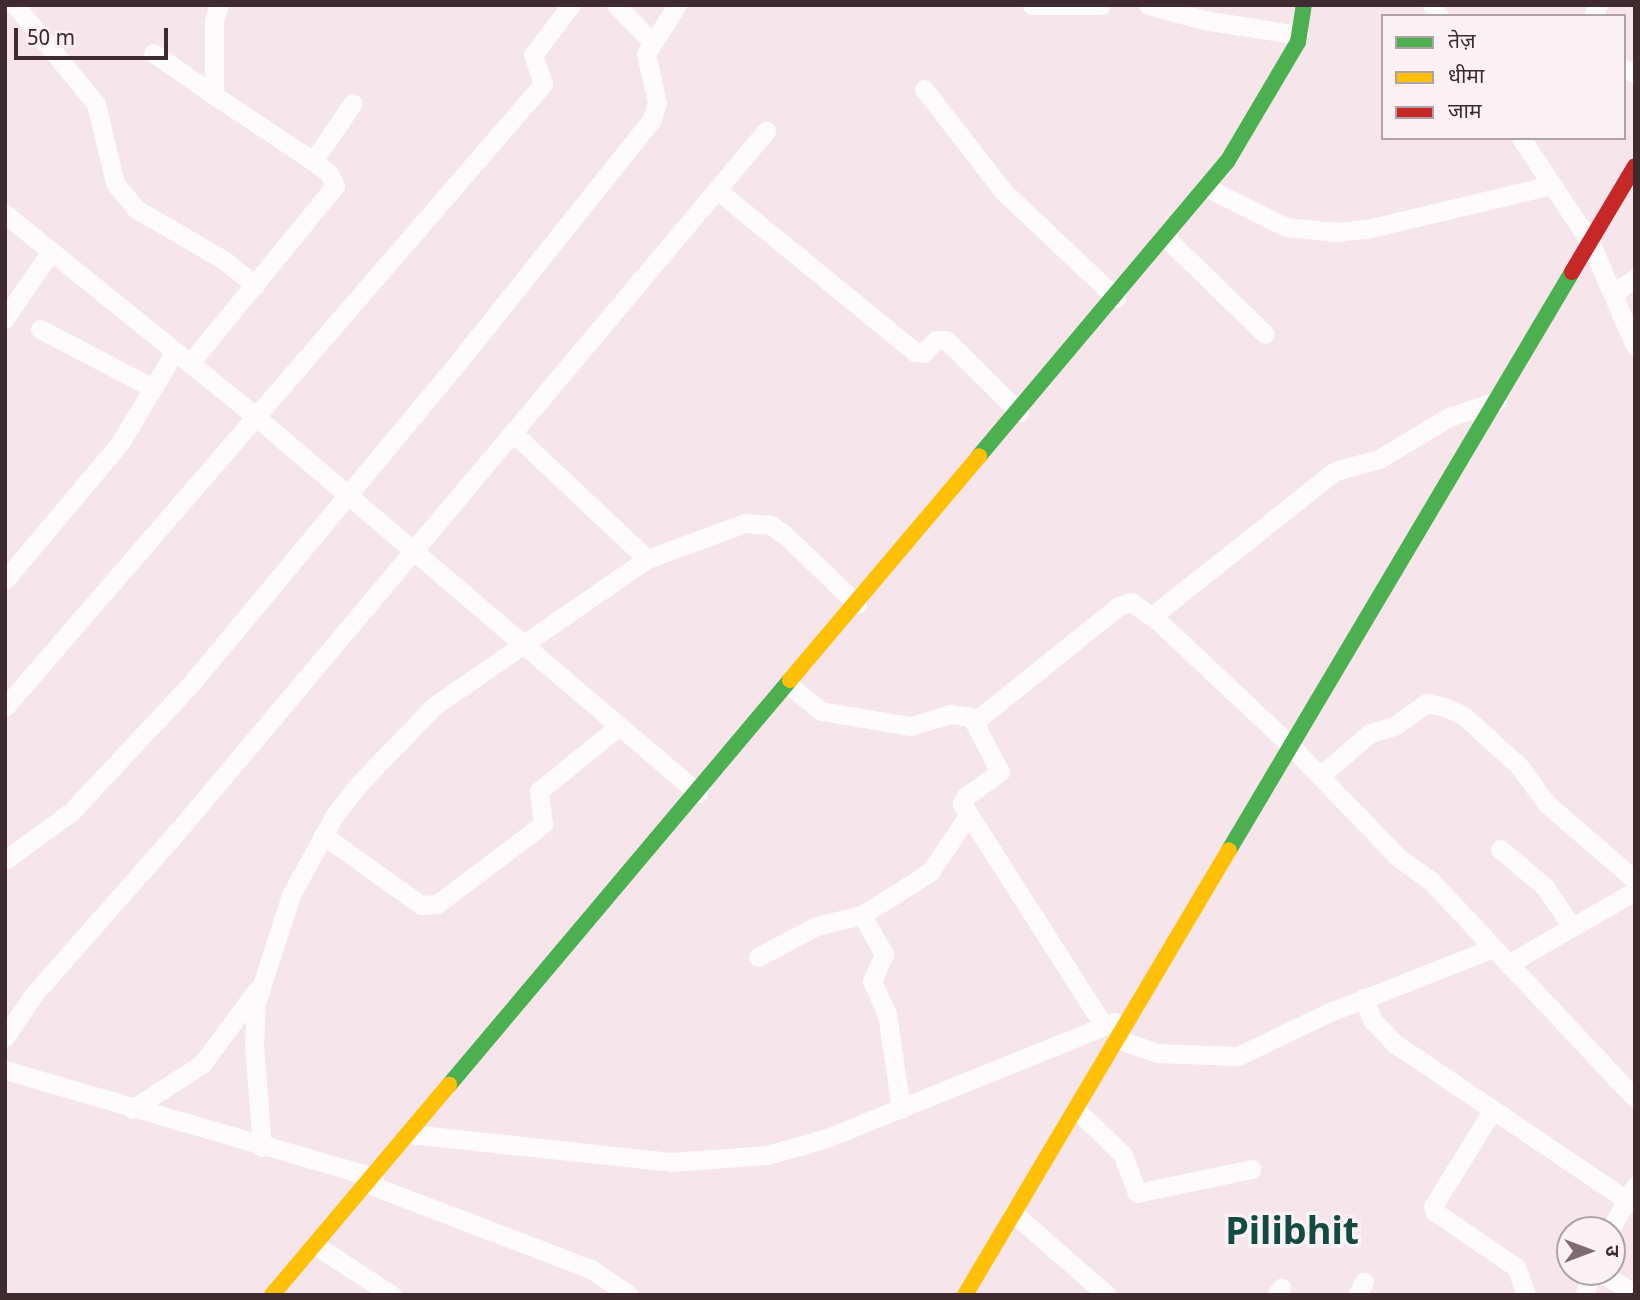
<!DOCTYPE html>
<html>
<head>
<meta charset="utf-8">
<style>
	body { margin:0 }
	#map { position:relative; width:1640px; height:1300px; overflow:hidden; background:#f6e5ea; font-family:Georgia,"Noto Sans Devanagari",serif }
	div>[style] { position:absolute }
	.street>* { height:19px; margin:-9.5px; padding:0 9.5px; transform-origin:9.5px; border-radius:9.5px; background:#fefbfc }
	.fast>* { height:16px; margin:-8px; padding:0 8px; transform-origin:8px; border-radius:8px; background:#4caf50 }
	.slow>* { height:16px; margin:-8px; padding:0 8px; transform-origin:8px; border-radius:8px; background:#ffc107 }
	.jam>* { height:16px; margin:-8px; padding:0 8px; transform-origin:8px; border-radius:8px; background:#c62828 }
	span { translate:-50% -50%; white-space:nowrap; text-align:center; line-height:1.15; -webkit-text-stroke:7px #fcf1f4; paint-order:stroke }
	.town-label { font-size:38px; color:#114b42; font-weight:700 }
	.frame { position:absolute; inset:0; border:7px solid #3e2a2f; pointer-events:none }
	.legend { position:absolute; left:1381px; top:14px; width:245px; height:126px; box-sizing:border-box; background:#fcf1f4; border:2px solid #b0a1a5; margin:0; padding:9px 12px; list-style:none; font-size:21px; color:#3e2a2f }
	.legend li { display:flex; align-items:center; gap:14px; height:35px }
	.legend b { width:35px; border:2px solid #b0a1a5 }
	.north { position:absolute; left:1556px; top:1216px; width:70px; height:70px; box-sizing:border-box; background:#fcf1f4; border:2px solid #b0a1a5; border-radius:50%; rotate:90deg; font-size:19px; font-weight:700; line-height:28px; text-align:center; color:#3e2a2f }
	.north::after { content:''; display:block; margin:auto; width:24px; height:32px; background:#7e6b70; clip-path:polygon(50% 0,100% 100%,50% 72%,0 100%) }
	.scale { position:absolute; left:14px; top:28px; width:154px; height:32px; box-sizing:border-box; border:4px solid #3e2a2f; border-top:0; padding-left:9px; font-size:21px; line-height:24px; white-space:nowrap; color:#3e2a2f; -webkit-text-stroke:5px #fcf1f4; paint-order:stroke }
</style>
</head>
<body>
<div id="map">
	<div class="street">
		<div style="left:15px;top:5px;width:128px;rotate:50.7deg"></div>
		<div style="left:96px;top:104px;width:81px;rotate:76.5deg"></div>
		<div style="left:115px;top:183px;width:33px;rotate:51deg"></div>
		<div style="left:136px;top:209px;width:102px;rotate:30.1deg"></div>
		<div style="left:224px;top:260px;width:40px;rotate:39deg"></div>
		<div style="left:616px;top:5px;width:50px;rotate:45.8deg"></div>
		<div style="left:1032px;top:5px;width:69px"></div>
		<div style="left:1148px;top:5px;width:58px;rotate:15deg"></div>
		<div style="left:1204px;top:20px;width:96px;rotate:9deg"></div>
		<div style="left:1432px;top:5px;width:13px;rotate:58deg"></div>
		<div style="left:1593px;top:16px;width:12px;rotate:-66deg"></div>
		<div style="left:153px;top:53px;width:74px;rotate:34.5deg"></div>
		<div style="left:1624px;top:69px;width:12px;rotate:20deg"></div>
		<div style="left:924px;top:89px;width:129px;rotate:52.2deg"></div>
		<div style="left:1003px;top:191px;width:156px;rotate:43.4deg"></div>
		<div style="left:1521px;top:138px;width:125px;rotate:56.4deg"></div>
		<div style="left:1590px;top:242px;width:113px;rotate:66.6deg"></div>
		<div style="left:313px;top:161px;width:70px;rotate:-55.4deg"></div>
		<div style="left:1206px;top:187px;width:89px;rotate:26.6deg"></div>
		<div style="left:1286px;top:227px;width:50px;rotate:5.7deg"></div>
		<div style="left:1336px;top:232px;width:31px;rotate:-6deg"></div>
		<div style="left:1367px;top:229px;width:190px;rotate:-13.4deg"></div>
		<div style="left:717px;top:190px;width:256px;rotate:39.3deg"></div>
		<div style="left:915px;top:352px;width:8px;rotate:7deg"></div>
		<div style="left:923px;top:353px;width:18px;rotate:-45deg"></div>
		<div style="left:936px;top:340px;width:10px"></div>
		<div style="left:946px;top:340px;width:103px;rotate:44.6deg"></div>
		<div style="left:5px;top:214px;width:321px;rotate:38.9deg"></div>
		<div style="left:255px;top:416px;width:582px;rotate:40.4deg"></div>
		<div style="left:1165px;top:237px;width:139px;rotate:44.1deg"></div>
		<div style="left:1613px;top:294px;width:27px;rotate:-36deg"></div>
		<div style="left:5px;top:318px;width:81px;rotate:-55.5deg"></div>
		<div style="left:40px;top:329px;width:125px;rotate:27.6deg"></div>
		<div style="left:190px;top:363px;width:229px;rotate:-50.7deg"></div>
		<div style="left:335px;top:186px;width:14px;rotate:-115deg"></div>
		<div style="left:329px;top:173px;width:20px;rotate:-143deg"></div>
		<div style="left:313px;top:161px;width:119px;rotate:-146.3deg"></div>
		<div style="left:214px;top:95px;width:74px;rotate:-90deg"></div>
		<div style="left:214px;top:21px;width:17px;rotate:-73deg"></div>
		<div style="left:513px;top:433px;width:184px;rotate:43.2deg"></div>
		<div style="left:5px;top:580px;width:179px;rotate:-50deg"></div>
		<div style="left:120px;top:443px;width:107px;rotate:-59.1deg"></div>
		<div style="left:1152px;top:616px;width:233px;rotate:-38.4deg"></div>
		<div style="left:1335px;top:471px;width:46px;rotate:-15.3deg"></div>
		<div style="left:1379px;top:459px;width:82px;rotate:-31deg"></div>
		<div style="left:1449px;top:417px;width:50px;rotate:-18.8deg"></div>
		<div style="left:789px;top:685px;width:41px;rotate:39.1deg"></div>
		<div style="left:821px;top:711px;width:91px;rotate:9.5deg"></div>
		<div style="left:911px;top:726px;width:41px;rotate:-17.1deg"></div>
		<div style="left:950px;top:714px;width:30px;rotate:8deg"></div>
		<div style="left:5px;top:707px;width:823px;rotate:-49.19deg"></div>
		<div style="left:543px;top:84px;width:31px;rotate:-109deg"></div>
		<div style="left:533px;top:55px;width:63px;rotate:-52.8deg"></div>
		<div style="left:1320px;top:776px;width:66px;rotate:-40.7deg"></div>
		<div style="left:1370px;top:733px;width:25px;rotate:-16deg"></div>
		<div style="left:1394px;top:726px;width:40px;rotate:-34.9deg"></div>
		<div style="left:1427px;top:703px;width:18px;rotate:13deg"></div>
		<div style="left:1445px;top:707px;width:21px;rotate:25deg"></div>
		<div style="left:1464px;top:716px;width:74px;rotate:42.3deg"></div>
		<div style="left:1519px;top:766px;width:46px;rotate:53.9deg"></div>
		<div style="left:1546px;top:803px;width:118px;rotate:40.9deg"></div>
		<div style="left:323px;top:835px;width:120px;rotate:35.5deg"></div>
		<div style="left:421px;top:905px;width:16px;rotate:-4deg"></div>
		<div style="left:437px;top:904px;width:133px;rotate:-37deg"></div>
		<div style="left:543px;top:824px;width:33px;rotate:-97deg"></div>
		<div style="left:539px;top:791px;width:103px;rotate:-39.1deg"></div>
		<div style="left:1500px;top:849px;width:59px;rotate:40.2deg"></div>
		<div style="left:1545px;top:887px;width:48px;rotate:56deg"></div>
		<div style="left:5px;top:860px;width:82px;rotate:-36deg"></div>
		<div style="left:71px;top:812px;width:174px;rotate:-46.9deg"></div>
		<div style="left:190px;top:685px;width:428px;rotate:-50.3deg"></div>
		<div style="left:463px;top:356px;width:303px;rotate:-51.4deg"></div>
		<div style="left:652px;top:119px;width:17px;rotate:-73deg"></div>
		<div style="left:657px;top:103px;width:50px;rotate:-102.7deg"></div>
		<div style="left:646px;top:54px;width:58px;rotate:-57.7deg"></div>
		<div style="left:862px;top:915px;width:45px;rotate:60.6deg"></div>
		<div style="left:884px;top:954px;width:30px;rotate:114deg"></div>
		<div style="left:872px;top:981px;width:36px;rotate:66deg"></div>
		<div style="left:887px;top:1014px;width:96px;rotate:81.6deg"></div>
		<div style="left:758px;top:957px;width:66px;rotate:-28.1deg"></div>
		<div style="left:816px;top:926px;width:47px;rotate:-13.4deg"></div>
		<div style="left:862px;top:915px;width:80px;rotate:-32.3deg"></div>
		<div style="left:930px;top:872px;width:66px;rotate:-56.1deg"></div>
		<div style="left:1508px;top:964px;width:146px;rotate:-29.9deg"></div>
		<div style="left:1363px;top:998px;width:25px;rotate:67deg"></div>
		<div style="left:1373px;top:1021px;width:30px;rotate:46deg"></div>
		<div style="left:1394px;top:1043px;width:279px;rotate:34deg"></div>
		<div style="left:1104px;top:1026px;width:264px;rotate:-122.6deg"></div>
		<div style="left:962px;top:804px;width:8px;rotate:-67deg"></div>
		<div style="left:965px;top:797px;width:43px;rotate:-35.5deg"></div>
		<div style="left:1000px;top:772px;width:56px;rotate:-117.5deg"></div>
		<div style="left:974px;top:722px;width:186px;rotate:-38.7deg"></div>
		<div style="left:1119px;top:606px;width:13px;rotate:-18deg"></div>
		<div style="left:1131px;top:602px;width:32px;rotate:35deg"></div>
		<div style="left:1157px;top:620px;width:184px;rotate:43.2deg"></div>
		<div style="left:1291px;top:746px;width:154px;rotate:46.1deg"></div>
		<div style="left:1398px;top:857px;width:41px;rotate:36deg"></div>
		<div style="left:1431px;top:881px;width:298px;rotate:46.8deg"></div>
		<div style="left:5px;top:1037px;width:52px;rotate:-56deg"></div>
		<div style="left:34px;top:994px;width:216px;rotate:-48.6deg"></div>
		<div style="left:177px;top:832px;width:916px;rotate:-49.96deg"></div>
		<div style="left:1117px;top:1039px;width:42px;rotate:19.3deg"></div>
		<div style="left:1157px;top:1053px;width:81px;rotate:2.1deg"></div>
		<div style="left:1238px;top:1056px;width:102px;rotate:-25.6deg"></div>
		<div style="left:1330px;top:1012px;width:175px;rotate:-21.4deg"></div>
		<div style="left:5px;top:1070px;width:384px;rotate:16.2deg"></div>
		<div style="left:132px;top:1109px;width:83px;rotate:-32.7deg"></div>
		<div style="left:202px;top:1064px;width:91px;rotate:-53.5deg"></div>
		<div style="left:1076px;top:1109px;width:66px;rotate:44.4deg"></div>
		<div style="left:1123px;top:1155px;width:40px;rotate:69.8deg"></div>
		<div style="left:1137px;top:1193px;width:117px;rotate:-11.8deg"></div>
		<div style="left:1492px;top:1111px;width:112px;rotate:121.8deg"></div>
		<div style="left:1433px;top:1206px;width:6px;rotate:72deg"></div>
		<div style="left:1435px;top:1212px;width:98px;rotate:34.2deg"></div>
		<div style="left:1516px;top:1267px;width:30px;rotate:70deg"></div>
		<div style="left:410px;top:1134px;width:262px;rotate:6.1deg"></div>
		<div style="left:670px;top:1162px;width:97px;rotate:-4.1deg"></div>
		<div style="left:767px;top:1155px;width:62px;rotate:-15.8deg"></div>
		<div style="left:827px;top:1138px;width:310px;rotate:-22deg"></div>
		<div style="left:262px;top:1147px;width:102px;rotate:-94.5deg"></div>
		<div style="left:254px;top:1045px;width:42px;rotate:-87.3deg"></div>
		<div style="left:256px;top:1003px;width:114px;rotate:-72deg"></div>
		<div style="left:291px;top:895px;width:90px;rotate:-61.4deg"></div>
		<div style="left:334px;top:816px;width:39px;rotate:-52deg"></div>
		<div style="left:358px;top:785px;width:110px;rotate:-46.1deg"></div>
		<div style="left:434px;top:706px;width:259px;rotate:-34.6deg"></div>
		<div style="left:647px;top:559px;width:104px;rotate:-20.2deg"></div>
		<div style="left:745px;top:523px;width:26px;rotate:4deg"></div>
		<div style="left:771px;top:525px;width:17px;rotate:36deg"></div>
		<div style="left:785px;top:535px;width:100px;rotate:43.8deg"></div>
		<div style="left:368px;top:1184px;width:239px;rotate:20.9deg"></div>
		<div style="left:591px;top:1269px;width:46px;rotate:34.4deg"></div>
		<div style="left:1013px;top:1213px;width:125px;rotate:41.1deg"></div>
		<div style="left:1610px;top:1230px;width:51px;rotate:-60.4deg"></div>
		<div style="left:315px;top:1245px;width:92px;rotate:33deg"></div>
		<div style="left:1600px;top:1272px;width:41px;rotate:32.2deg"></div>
		<div style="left:1276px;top:1295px;width:9px;rotate:-54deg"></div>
		<div style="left:1357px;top:1295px;width:15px;rotate:-62deg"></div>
		<div style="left:1584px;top:1295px;width:24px;rotate:-71deg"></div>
	</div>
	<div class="fast">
		<div style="left:979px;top:456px;width:385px;rotate:-49.9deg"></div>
		<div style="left:1227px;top:162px;width:139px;rotate:-59.4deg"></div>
		<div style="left:1298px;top:42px;width:37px;rotate:-81deg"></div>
		<div style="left:1229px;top:850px;width:672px;rotate:-59.31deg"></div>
		<div style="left:449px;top:1085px;width:529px;rotate:-49.9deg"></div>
	</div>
	<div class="slow">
		<div style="left:790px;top:680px;width:293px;rotate:-49.8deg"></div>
		<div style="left:272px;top:1295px;width:275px;rotate:-49.9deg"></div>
		<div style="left:965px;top:1295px;width:517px;rotate:-59.32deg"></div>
	</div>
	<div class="jam">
		<div style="left:1572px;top:272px;width:123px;rotate:-59.3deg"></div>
	</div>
	<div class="town-label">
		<span style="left:1292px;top:1236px">Pilibhit</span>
	</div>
	<div class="frame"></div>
	<ul class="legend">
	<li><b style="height:9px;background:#4caf50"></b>तेज़</li>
	<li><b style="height:9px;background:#ffc107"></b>धीमा</li>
	<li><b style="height:9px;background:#c62828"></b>जाम</li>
	</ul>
	<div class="north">उ</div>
	<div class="scale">50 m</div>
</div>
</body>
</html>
